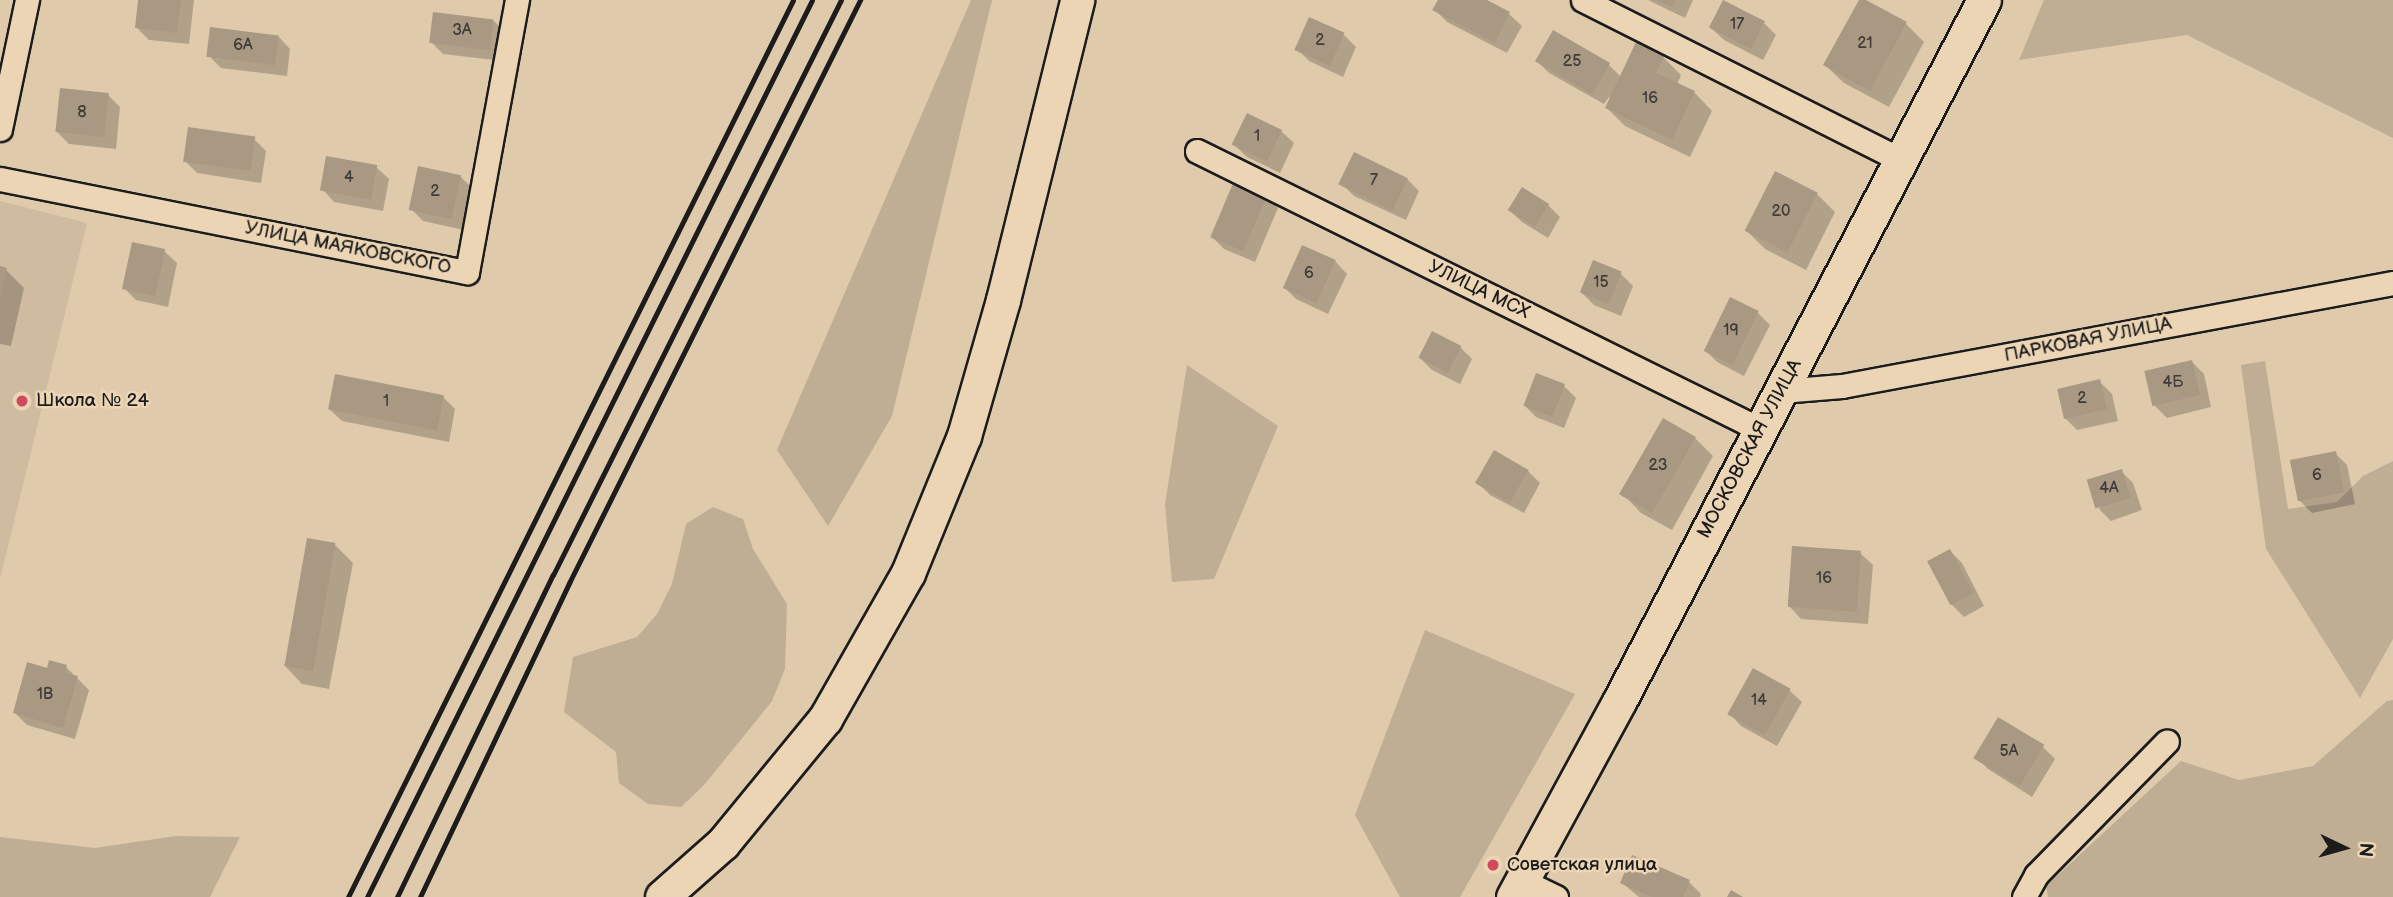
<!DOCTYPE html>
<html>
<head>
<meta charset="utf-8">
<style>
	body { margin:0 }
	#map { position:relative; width:2393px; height:897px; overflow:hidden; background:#dfcaac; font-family:"Balsamiq Sans",sans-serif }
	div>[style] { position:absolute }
	.built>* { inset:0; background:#cfbba0 }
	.green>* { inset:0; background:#bfad94 }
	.shadow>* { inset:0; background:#0003 }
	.building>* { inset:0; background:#a99983; transform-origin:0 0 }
	.roads { filter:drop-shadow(2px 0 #1c1c1c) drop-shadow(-2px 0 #1c1c1c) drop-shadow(0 2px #1c1c1c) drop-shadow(0 -2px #1c1c1c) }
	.street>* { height:23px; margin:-11.5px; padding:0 11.5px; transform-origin:11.5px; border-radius:11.5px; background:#ecd5b5 }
	.secondary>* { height:33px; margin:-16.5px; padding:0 16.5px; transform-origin:16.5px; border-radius:16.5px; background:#ecd5b5 }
	.rail>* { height:5px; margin:-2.5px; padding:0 2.5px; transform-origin:2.5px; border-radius:2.5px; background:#1c1c1c }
	.dots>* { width:19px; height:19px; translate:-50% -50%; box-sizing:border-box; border:4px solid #ecd5b5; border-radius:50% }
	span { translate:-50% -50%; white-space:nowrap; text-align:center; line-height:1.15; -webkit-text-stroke:5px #ecd5b5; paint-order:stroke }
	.number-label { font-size:16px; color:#3f3b36 }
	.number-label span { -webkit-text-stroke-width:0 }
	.street-label { font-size:19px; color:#1c1c1c }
	.poi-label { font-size:19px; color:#1c1c1c }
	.left { translate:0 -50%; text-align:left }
	.north { position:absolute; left:2309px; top:813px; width:70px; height:70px; -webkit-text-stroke:5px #ecd5b5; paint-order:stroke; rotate:95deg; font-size:19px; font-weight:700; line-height:28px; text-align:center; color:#1c1c1c }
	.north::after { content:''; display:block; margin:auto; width:24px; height:32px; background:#1c1c1c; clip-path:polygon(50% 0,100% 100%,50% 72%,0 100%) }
</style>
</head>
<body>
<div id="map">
	<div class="built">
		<div style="clip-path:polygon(0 201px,87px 223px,0 579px)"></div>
	</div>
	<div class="green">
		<div style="clip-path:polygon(971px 0,992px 0,892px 416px,828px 526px,777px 450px)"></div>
		<div style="clip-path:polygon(2044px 0,2393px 0,2393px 138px,2187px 35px,2019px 60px)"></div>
		<div style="clip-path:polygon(2265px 361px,2288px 509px,2337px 502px,2363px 476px,2393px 461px,2393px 639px,2360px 698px,2266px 549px,2241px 365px)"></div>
		<div style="clip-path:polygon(1187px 365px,1278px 426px,1214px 579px,1172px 582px,1165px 504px)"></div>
		<div style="clip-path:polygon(713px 507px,743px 519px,753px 549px,787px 604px,785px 669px,772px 701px,705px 784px,681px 807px,648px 804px,619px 783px,616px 752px,564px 712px,573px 657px,637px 637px,657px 614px,672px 584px,686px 524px)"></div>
		<div style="clip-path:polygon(1425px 630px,1575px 694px,1460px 897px,1400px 897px,1355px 815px)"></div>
		<div style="clip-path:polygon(2393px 700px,2393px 897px,2048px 897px,2046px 886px,2181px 761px,2239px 780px,2313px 766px,2387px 701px)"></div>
		<div style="clip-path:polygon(176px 836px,240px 837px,210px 897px,0 897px,0 837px,95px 848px)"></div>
	</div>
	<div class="shadow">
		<div style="clip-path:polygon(140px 0,194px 0,189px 44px,149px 40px,137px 28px)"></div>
		<div style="clip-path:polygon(1440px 0,1483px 0,1509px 14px,1522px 26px,1507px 53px,1447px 22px,1435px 10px)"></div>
		<div style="clip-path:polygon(1648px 0,1693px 0,1685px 18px)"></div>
		<div style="clip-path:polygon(1861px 0,1906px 24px,1924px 42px,1889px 107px,1844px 83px,1825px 65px)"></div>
		<div style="clip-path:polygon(494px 21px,506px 33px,503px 61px,443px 54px,431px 42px)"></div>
		<div style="clip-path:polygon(1764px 23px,1776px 35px,1763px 60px,1724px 40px,1711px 28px)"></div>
		<div style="clip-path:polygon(1344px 35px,1356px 47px,1343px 77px,1309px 61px,1297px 49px)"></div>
		<div style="clip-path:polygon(278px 36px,290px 49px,287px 76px,221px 68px,209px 56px)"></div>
		<div style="clip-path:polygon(1663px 57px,1681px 75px,1677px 85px,1694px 92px,1712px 111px,1690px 157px,1625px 126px,1607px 108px,1611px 98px,1609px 97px,1604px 104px,1549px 73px,1537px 61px,1608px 64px,1621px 77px)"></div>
		<div style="clip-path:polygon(108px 95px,120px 107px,116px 149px,69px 144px,57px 132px)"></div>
		<div style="clip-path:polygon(1281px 131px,1294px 143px,1280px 173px,1247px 157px,1234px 145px)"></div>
		<div style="clip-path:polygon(254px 139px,266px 151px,261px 183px,197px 173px,185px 161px)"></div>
		<div style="clip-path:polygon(376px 167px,389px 179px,383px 211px,334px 202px,322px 189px)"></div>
		<div style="clip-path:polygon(460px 176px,472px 188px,464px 230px,423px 221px,411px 209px)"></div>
		<div style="clip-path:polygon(1407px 179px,1419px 191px,1406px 220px,1354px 196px,1342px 184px)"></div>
		<div style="clip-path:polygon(1817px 194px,1835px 212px,1806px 270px,1765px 249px,1747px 231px)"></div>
		<div style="clip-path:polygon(1266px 196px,1278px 208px,1255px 262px,1224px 249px,1212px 237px)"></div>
		<div style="clip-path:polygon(1548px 205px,1560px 217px,1548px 238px,1522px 222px,1509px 210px)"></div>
		<div style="clip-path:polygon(164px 251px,177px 263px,168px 307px,136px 300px,124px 288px)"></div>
		<div style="clip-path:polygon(1335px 261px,1347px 274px,1328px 314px,1296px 299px,1284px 287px)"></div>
		<div style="clip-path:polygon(0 268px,6px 270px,24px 288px,11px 346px,0 344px)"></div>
		<div style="clip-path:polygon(1621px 274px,1633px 286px,1621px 316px,1594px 305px,1582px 293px)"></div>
		<div style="clip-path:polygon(1758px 313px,1770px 325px,1744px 376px,1717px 362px,1705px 350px)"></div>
		<div style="clip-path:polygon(1460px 347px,1472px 359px,1460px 384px,1432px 370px,1420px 358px)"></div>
		<div style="clip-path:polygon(2192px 362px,2204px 374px,2211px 407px,2167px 418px,2154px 405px)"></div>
		<div style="clip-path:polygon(2099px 381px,2112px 394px,2118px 421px,2077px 430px,2065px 418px)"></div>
		<div style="clip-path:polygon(1564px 386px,1576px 398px,1564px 428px,1536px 417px,1524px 405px)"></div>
		<div style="clip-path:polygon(443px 397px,455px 409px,449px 442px,342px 421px,329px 409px)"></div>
		<div style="clip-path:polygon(1695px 438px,1713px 456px,1672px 530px,1641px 513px,1623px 494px)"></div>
		<div style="clip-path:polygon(2335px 453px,2347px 465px,2355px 504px,2312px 513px,2300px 501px)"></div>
		<div style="clip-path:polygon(1528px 471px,1540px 483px,1524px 513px,1490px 495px,1478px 483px)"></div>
		<div style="clip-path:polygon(2121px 471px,2133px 483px,2142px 510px,2111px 521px,2099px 509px)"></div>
		<div style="clip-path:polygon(335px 545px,353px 563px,329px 689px,302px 684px,284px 665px)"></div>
		<div style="clip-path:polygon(1950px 551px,1962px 563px,1984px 606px,1964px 617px,1952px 605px)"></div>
		<div style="clip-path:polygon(1860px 553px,1873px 565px,1868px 624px,1801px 619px,1789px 606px)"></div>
		<div style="clip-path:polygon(66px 667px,89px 690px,75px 739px,27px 725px,15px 713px,48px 670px)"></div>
		<div style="clip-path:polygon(1789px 690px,1802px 702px,1777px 746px,1741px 726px,1729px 713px)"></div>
		<div style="clip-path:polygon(2043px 747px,2055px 759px,2032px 797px,1988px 769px,1976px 757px)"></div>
		<div style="clip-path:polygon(1689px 882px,1701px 894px,1700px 897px,1639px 897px,1622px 883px)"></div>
	</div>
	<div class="building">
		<div style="clip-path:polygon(138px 0,181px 0,177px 33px,135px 28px)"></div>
		<div style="clip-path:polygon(1438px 0,1487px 0,1510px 12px,1495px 43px,1432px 10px)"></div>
		<div style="clip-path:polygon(1657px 0,1675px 0,1672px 7px)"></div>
		<div style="left:1723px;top:0;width:47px;height:31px;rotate:27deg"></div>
		<div style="clip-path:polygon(1859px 0,1866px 0,1907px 22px,1870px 91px,1823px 65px)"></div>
		<div style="left:433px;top:12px;width:61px;height:31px;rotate:7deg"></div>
		<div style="left:1309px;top:17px;width:39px;height:36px;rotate:24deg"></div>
		<div style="left:210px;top:27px;width:69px;height:30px;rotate:7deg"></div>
		<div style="left:1553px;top:30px;width:66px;height:36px;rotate:30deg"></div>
		<div style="clip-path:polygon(1636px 42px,1664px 56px,1656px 73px,1695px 91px,1672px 140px,1605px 108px)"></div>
		<div style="left:60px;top:88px;width:49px;height:44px;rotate:6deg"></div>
		<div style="left:1247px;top:113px;width:39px;height:35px;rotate:26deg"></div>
		<div style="left:188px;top:127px;width:68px;height:35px;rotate:8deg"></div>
		<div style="left:1354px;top:152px;width:60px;height:36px;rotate:26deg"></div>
		<div style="left:326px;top:156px;width:52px;height:35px;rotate:10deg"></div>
		<div style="left:418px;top:166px;width:44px;height:45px;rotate:12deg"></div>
		<div style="left:1775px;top:171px;width:48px;height:67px;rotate:27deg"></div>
		<div style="left:1234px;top:181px;width:36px;height:61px;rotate:23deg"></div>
		<div style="left:1522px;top:187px;width:32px;height:27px;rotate:32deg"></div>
		<div style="left:132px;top:242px;width:34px;height:48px;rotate:12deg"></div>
		<div style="left:1302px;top:245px;width:37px;height:47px;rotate:24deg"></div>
		<div style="left:1593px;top:260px;width:31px;height:35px;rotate:22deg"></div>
		<div style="clip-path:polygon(0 266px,7px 268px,1px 293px,0 293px)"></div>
		<div style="left:1730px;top:297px;width:32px;height:60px;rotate:26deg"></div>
		<div style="left:1432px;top:331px;width:33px;height:30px;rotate:27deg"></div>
		<div style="left:2192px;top:360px;width:36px;height:49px;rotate:77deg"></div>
		<div style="left:1536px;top:373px;width:31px;height:35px;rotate:21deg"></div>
		<div style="left:335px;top:374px;width:111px;height:36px;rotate:11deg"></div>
		<div style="left:2100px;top:379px;width:31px;height:44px;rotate:77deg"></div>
		<div style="left:1663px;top:418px;width:38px;height:88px;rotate:30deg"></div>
		<div style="left:1494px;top:450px;width:40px;height:38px;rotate:30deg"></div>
		<div style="left:2336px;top:451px;width:42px;height:47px;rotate:79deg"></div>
		<div style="left:2122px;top:469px;width:30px;height:37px;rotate:73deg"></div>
		<div style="left:307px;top:538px;width:29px;height:130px;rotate:10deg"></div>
		<div style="left:1792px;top:546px;width:69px;height:61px;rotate:4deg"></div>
		<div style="left:1950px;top:549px;width:50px;height:26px;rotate:62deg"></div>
		<div style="clip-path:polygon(49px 660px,67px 665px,65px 673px,78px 676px,63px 728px,13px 713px,27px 662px,47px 668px)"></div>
		<div style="left:1753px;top:668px;width:43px;height:53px;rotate:29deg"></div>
		<div style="left:1998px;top:717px;width:54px;height:48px;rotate:31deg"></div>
		<div style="clip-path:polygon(1632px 855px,1690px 880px,1683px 897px,1652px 897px,1620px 883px)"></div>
		<div style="clip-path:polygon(1731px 890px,1743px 897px,1727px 897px)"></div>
	</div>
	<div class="roads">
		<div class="street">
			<div style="left:1583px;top:0;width:356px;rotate:26.7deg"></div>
			<div style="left:0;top:129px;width:132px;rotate:-78.2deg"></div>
			<div style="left:1197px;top:151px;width:614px;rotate:26.31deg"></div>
			<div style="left:1747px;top:423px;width:16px;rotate:52deg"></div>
			<div style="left:0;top:179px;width:476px;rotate:11.3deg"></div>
			<div style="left:467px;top:272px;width:277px;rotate:-79.6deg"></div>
			<div style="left:1781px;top:391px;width:61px;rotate:-4.7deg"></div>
			<div style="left:1842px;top:386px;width:561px;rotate:-10.59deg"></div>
			<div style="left:1521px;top:880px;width:39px;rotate:26deg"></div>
			<div style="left:2024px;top:897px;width:25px;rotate:-61deg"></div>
			<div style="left:2036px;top:875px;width:187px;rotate:-45.6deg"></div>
		</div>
		<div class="secondary">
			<div style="left:662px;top:897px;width:81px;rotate:-41.5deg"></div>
			<div style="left:723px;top:843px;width:161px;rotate:-50.6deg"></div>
			<div style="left:825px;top:719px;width:168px;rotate:-60.4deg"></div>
			<div style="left:908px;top:573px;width:148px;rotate:-67.8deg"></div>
			<div style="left:964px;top:436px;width:141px;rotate:-74deg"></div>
			<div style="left:1003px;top:300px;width:309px;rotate:-76.1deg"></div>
			<div style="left:1513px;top:897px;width:224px;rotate:-61.5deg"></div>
			<div style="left:1620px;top:700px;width:789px;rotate:-62.53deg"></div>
		</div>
	</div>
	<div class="rail">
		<div style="left:348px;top:897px;width:1001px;rotate:-63.61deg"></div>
		<div style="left:367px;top:897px;width:1001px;rotate:-63.61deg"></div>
		<div style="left:397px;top:897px;width:358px;rotate:-64.2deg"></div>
		<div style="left:553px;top:575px;width:643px;rotate:-63.4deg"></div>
		<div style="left:420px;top:897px;width:348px;rotate:-64.6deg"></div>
		<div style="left:569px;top:583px;width:652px;rotate:-63.47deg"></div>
	</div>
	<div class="dots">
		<div style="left:22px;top:401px;background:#d1495b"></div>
		<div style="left:1493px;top:865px;background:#d1495b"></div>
	</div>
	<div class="number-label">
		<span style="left:1737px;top:25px">17</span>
		<span style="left:462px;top:31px">3А</span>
		<span style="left:1320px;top:41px">2</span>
		<span style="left:1865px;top:44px">21</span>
		<span style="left:243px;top:46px">6А</span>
		<span style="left:1572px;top:62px">25</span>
		<span style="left:1650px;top:99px">16</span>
		<span style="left:82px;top:113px">8</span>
		<span style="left:1257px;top:137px">1</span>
		<span style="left:349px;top:178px">4</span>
		<span style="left:1374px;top:181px">7</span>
		<span style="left:435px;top:192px">2</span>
		<span style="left:1781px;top:212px">20</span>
		<span style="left:1309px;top:274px">6</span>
		<span style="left:1601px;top:283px">15</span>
		<span style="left:1731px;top:331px">19</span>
		<span style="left:2173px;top:383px">4Б</span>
		<span style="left:2082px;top:399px">2</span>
		<span style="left:386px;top:402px">1</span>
		<span style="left:1658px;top:466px">23</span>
		<span style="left:2317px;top:476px">6</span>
		<span style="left:2109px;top:489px">4А</span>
		<span style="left:1824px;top:579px">16</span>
		<span style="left:45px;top:695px">1В</span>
		<span style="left:1759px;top:701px">14</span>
		<span style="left:2009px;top:752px">5А</span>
	</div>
	<div class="street-label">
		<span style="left:348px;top:248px;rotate:11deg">УЛИЦА МАЯКОВСКОГО</span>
		<span style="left:1479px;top:290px;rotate:26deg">УЛИЦА МСХ</span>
		<span style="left:2088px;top:340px;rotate:-11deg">ПАРКОВАЯ УЛИЦА</span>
		<span style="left:1750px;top:449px;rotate:-62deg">МОСКОВСКАЯ УЛИЦА</span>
	</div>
	<div class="poi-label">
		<span class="left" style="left:36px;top:401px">Школа № 24</span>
		<span class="left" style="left:1507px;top:865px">Советская улица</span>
	</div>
	<div class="north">N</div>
</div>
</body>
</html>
